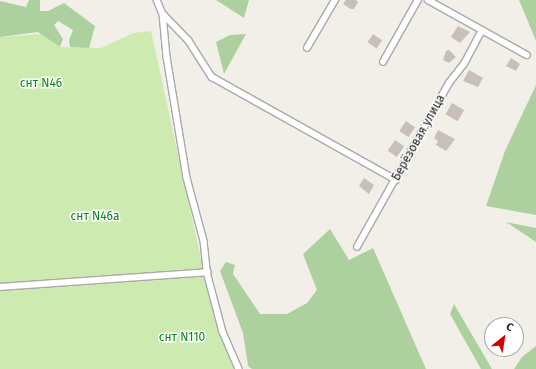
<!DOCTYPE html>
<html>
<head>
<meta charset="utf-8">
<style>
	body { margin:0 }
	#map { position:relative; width:536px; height:369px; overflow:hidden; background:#f2efe9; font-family:"Fira Sans",sans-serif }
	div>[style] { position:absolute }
	.grass>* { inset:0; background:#cdebb0 }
	.forest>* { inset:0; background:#add19e }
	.building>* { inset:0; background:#c7bfb8; transform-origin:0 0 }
	.roads { filter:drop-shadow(1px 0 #a9a9a9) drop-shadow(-1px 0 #a9a9a9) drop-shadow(0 1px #a9a9a9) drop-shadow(0 -1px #a9a9a9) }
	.street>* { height:5.5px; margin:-2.75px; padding:0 2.75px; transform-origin:2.75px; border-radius:2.75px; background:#fff }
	span { translate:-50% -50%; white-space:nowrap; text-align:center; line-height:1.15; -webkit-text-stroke:3px #fff; paint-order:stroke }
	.park-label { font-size:12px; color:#0c8416 }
	.street-label { font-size:12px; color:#222 }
	.north { position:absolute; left:484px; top:317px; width:40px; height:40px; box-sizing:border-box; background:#fff; border:1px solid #a7a7a7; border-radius:50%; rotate:30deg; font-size:11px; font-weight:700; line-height:16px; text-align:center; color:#222 }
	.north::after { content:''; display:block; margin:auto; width:14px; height:18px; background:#d40000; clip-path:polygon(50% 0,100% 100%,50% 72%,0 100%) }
</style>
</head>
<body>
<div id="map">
	<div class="grass">
		<div style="clip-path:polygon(151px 31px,211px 304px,234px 369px,0 369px,0 37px,42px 34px,60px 47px,101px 48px,133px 33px)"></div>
	</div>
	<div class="forest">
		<div style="clip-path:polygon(29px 0,40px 0,40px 11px,48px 11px,64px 3px,95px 26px,89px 48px,70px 47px,69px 40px,73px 30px,58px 21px,54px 25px,63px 39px,60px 47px,38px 32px,0 37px,0 1px,26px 7px)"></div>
		<div style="clip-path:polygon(216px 0,249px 0,244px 18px)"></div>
		<div style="clip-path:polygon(519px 0,536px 0,536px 41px)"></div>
		<div style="clip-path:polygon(246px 34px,224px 74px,216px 42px,230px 35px)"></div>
		<div style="clip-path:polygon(536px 85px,536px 215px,486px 206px,505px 151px)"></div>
		<div style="clip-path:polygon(506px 222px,536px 228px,536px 242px)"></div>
		<div style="clip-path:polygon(330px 229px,349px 260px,373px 248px,426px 369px,252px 369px,248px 366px,243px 333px,220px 271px,226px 262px,235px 265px,233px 274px,260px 314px,287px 314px,307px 303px,317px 290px,303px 254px)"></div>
		<div style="clip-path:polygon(454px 304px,492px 369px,481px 369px,450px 314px)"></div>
		<div style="clip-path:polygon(536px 346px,536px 369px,514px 369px,522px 357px)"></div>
	</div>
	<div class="building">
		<div style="clip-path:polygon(346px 0,356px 0,358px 2px,354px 9px,351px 9px,343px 4px)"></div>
		<div style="clip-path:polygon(458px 26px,470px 32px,460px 43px,451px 37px)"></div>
		<div style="left:373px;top:34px;width:11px;height:10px;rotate:34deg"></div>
		<div style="clip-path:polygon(449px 50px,456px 57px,449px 63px,443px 60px,446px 51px)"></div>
		<div style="clip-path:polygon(511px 58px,520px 64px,516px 71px,506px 66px)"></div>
		<div style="clip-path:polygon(469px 70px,483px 78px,478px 87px,463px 81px)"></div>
		<div style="left:452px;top:103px;width:14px;height:13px;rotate:30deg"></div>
		<div style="left:406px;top:121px;width:11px;height:12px;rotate:34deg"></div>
		<div style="clip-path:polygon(438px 130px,455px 139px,446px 151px,436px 145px,438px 141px,434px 138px)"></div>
		<div style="left:395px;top:140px;width:11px;height:13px;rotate:34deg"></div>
		<div style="clip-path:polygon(364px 178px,374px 185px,369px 194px,359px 186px)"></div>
	</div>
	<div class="roads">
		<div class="street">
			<div style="left:157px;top:0;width:15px;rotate:67deg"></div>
			<div style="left:163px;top:14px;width:43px;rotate:84.7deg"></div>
			<div style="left:167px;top:57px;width:123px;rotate:80.6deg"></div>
			<div style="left:187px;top:178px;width:65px;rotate:74.9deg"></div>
			<div style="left:204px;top:241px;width:31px;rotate:84deg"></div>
			<div style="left:207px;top:272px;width:62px;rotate:75.1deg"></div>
			<div style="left:223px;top:332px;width:40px;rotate:66.6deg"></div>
			<div style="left:428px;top:0;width:113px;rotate:29.1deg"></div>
			<div style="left:164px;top:15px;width:36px;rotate:46deg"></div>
			<div style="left:189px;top:41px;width:43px;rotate:57.4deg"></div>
			<div style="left:212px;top:77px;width:211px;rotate:29.2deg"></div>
			<div style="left:307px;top:48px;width:56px;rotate:-59.7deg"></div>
			<div style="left:383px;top:62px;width:71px;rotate:-60.6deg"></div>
			<div style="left:357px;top:247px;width:188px;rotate:-60.7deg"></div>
			<div style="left:449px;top:83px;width:24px;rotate:-52deg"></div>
			<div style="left:464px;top:64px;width:38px;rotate:-62deg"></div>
			<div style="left:0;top:287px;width:208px;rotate:-4.1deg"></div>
		</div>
	</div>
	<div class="park-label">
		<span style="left:41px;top:84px">снт N46</span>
		<span style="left:95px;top:217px">снт N46а</span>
		<span style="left:182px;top:338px">снт N110</span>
	</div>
	<div class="street-label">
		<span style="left:419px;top:138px;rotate:-61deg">Берёзовая улица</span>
	</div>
	<div class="north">С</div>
</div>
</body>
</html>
